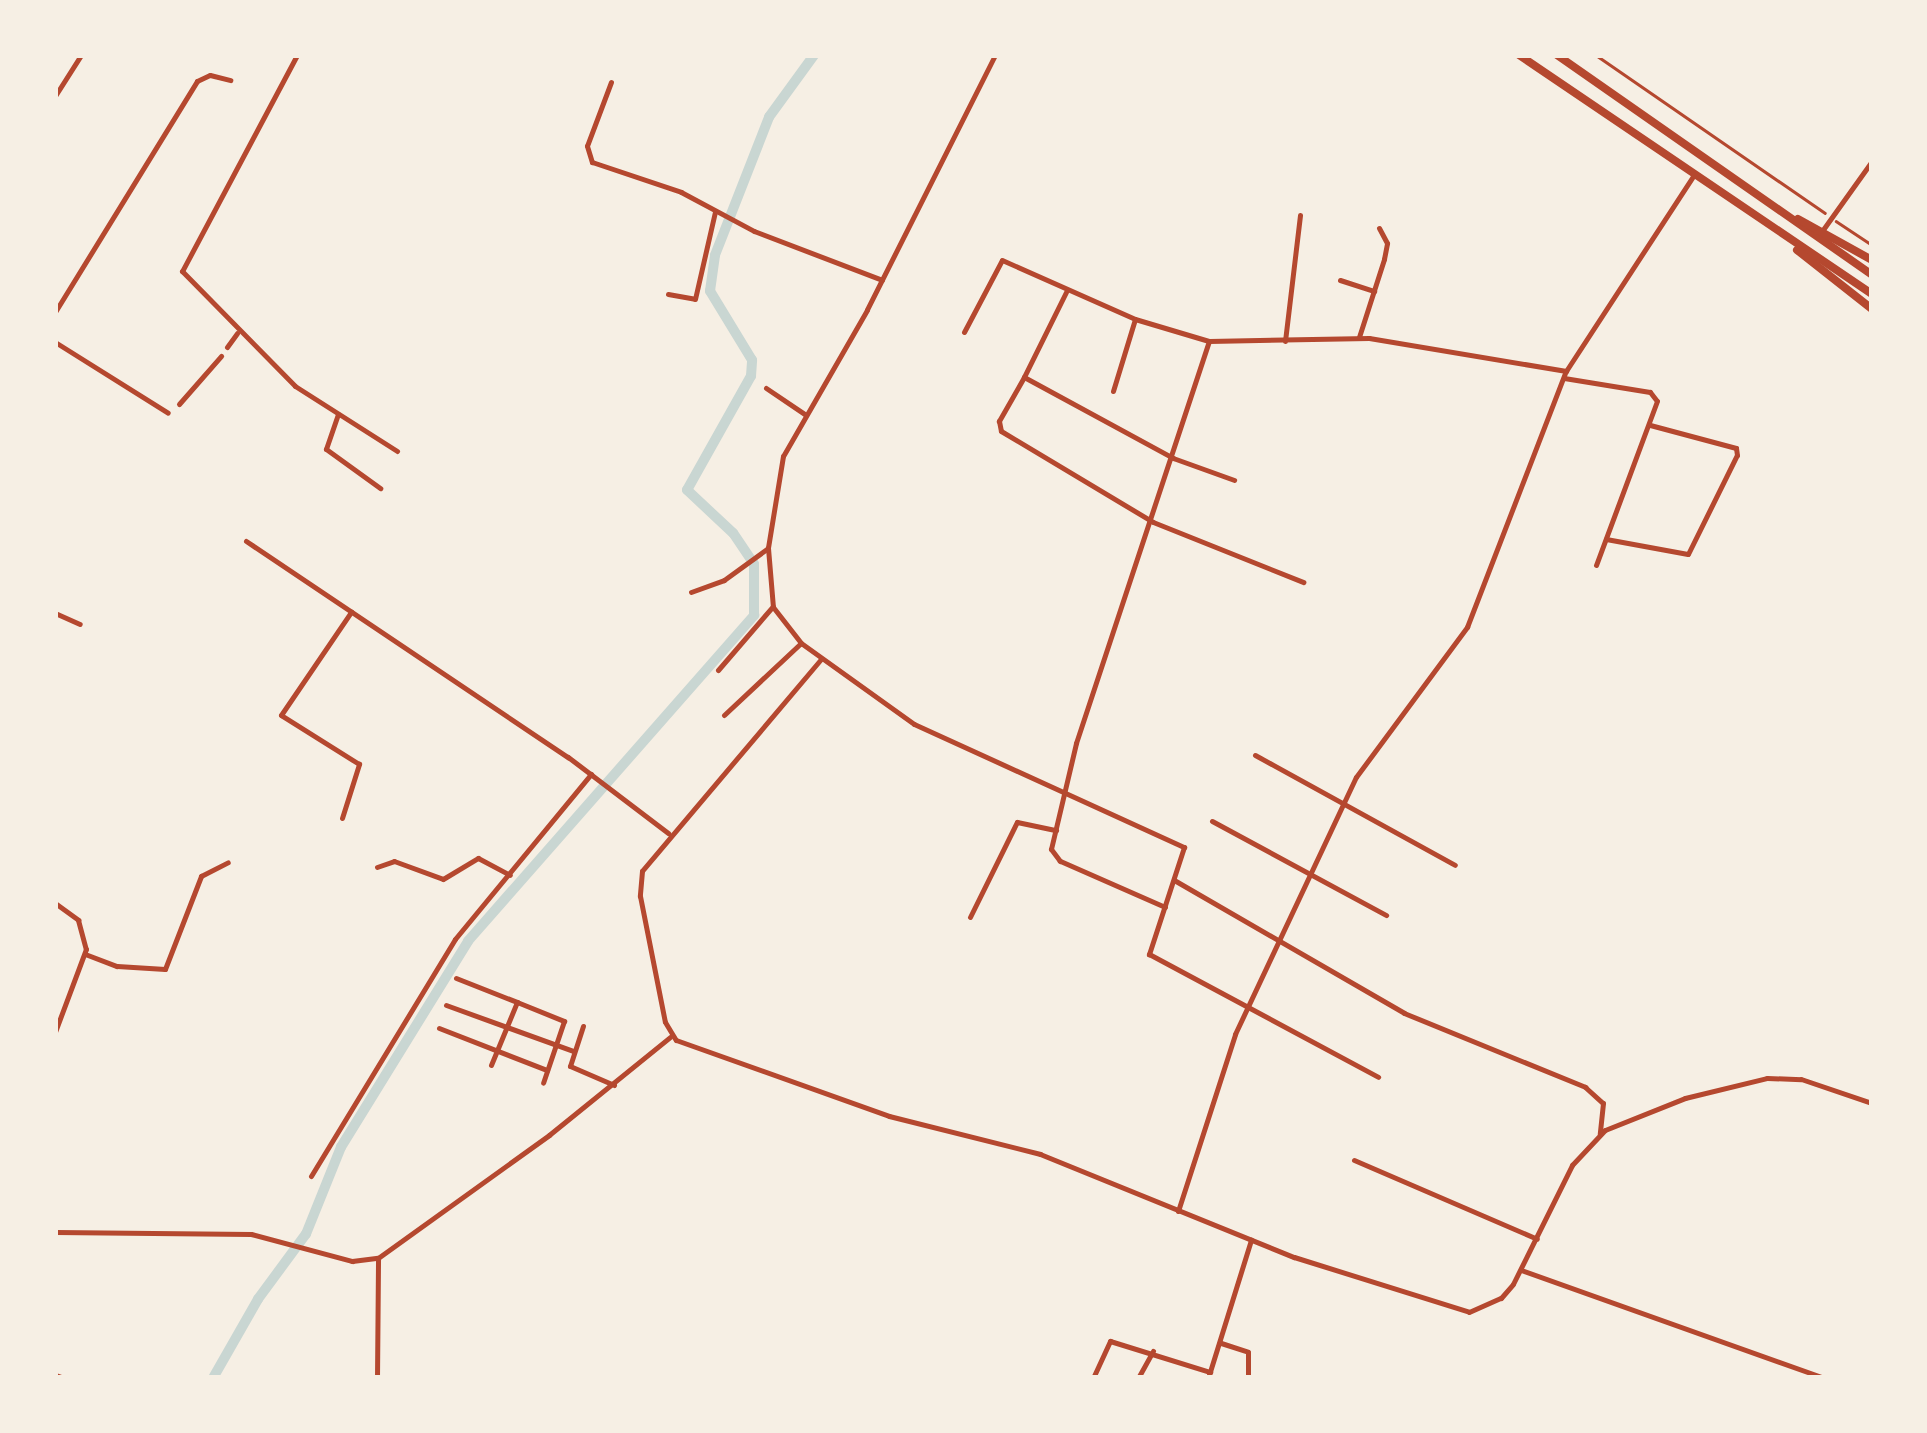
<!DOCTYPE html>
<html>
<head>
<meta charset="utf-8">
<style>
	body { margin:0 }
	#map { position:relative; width:1927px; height:1433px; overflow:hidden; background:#f6efe4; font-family:"Times New Roman",serif }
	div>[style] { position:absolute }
	.canal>* { height:10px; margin:-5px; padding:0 5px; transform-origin:5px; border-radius:5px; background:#c9d6d2 }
	.path>* { height:2.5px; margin:-1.25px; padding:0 1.25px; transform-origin:1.25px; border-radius:1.25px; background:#b5482f }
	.minor>* { height:5px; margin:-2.5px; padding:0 2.5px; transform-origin:2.5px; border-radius:2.5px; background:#b5482f }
	.primary>* { height:8px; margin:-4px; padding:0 4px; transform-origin:4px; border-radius:4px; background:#b5482f }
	span { translate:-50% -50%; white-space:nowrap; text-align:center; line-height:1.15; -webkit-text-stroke:9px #f6efe4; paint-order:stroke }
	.frame { position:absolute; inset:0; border:58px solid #f6efe4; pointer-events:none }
</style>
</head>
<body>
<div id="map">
	<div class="canal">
		<div style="left:213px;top:1378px;width:91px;rotate:-60.3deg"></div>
		<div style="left:258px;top:1299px;width:81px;rotate:-53.6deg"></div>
		<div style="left:306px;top:1234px;width:94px;rotate:-68.1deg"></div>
		<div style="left:341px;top:1147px;width:242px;rotate:-58.3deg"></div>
		<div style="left:468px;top:941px;width:434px;rotate:-48.7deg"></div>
		<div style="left:754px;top:615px;width:51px;rotate:-90deg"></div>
		<div style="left:754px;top:564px;width:37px;rotate:-124deg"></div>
		<div style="left:733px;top:533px;width:63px;rotate:-136.9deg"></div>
		<div style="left:687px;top:490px;width:131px;rotate:-60.7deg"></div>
		<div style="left:751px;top:376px;width:16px;rotate:-86deg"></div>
		<div style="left:752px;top:360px;width:81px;rotate:-121.3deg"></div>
		<div style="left:710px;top:291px;width:36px;rotate:-82deg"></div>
		<div style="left:715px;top:255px;width:148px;rotate:-68.6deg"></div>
		<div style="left:769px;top:117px;width:77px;rotate:-54deg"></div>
	</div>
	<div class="path">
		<div style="left:1596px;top:55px;width:278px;rotate:34.6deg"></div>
		<div style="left:1836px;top:221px;width:43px;rotate:33.7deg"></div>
	</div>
	<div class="minor">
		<div style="left:297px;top:55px;width:245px;rotate:118deg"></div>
		<div style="left:182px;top:271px;width:161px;rotate:45.5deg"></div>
		<div style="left:295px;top:386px;width:121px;rotate:32.5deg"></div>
		<div style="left:995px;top:55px;width:285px;rotate:116.7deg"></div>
		<div style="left:867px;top:310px;width:168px;rotate:119.9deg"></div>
		<div style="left:783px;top:456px;width:93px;rotate:99.3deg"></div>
		<div style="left:768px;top:548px;width:59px;rotate:85.2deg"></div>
		<div style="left:773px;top:607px;width:46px;rotate:52.1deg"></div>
		<div style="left:801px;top:643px;width:139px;rotate:35.6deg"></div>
		<div style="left:914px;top:724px;width:297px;rotate:24.5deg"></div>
		<div style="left:1184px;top:847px;width:113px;rotate:108.1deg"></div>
		<div style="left:1149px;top:954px;width:260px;rotate:28.2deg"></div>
		<div style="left:611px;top:82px;width:68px;rotate:110.6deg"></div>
		<div style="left:587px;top:146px;width:17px;rotate:73deg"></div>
		<div style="left:592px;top:162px;width:94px;rotate:18.6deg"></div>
		<div style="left:681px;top:192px;width:83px;rotate:28.1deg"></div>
		<div style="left:754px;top:231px;width:137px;rotate:20.9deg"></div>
		<div style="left:55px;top:96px;width:49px;rotate:-57.6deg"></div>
		<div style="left:1822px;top:231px;width:86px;rotate:-54.5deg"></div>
		<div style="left:1340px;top:280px;width:36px;rotate:18deg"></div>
		<div style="left:1067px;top:290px;width:97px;rotate:116.3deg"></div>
		<div style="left:1024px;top:377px;width:170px;rotate:28.5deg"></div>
		<div style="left:1173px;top:458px;width:65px;rotate:19.8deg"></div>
		<div style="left:668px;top:294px;width:27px;rotate:10deg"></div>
		<div style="left:695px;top:299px;width:89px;rotate:-77.1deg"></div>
		<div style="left:55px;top:312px;width:271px;rotate:-58.4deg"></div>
		<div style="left:197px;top:81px;width:14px;rotate:-25deg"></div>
		<div style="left:210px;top:75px;width:21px;rotate:14deg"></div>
		<div style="left:964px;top:332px;width:81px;rotate:-62.2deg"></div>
		<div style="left:1002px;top:260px;width:145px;rotate:23.9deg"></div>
		<div style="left:1135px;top:319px;width:77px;rotate:16.6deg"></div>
		<div style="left:1209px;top:341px;width:160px;rotate:-1.1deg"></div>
		<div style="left:1369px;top:338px;width:200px;rotate:9.5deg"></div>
		<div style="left:1359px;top:337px;width:82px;rotate:-72.2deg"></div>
		<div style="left:1384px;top:259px;width:16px;rotate:-79deg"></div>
		<div style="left:1387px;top:243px;width:17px;rotate:-118deg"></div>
		<div style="left:1285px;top:341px;width:127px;rotate:-83.2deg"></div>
		<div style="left:55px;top:342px;width:133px;rotate:32.1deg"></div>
		<div style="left:227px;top:347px;width:17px;rotate:-54deg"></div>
		<div style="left:1024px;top:377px;width:51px;rotate:119.6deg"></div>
		<div style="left:999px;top:421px;width:10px;rotate:79deg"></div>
		<div style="left:1001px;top:431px;width:177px;rotate:30.9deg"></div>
		<div style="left:1153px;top:522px;width:162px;rotate:21.8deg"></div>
		<div style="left:1564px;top:378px;width:87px;rotate:9.2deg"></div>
		<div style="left:1650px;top:392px;width:11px;rotate:52deg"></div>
		<div style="left:1657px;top:401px;width:175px;rotate:110.4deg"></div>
		<div style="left:766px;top:388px;width:48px;rotate:34deg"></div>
		<div style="left:1113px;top:391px;width:75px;rotate:-73deg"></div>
		<div style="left:179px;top:404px;width:64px;rotate:-48.8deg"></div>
		<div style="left:338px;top:414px;width:37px;rotate:109deg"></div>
		<div style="left:326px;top:449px;width:67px;rotate:35.8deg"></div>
		<div style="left:1606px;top:539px;width:83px;rotate:10.4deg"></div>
		<div style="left:1688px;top:554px;width:110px;rotate:-63.7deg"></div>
		<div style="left:1737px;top:455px;width:7px;rotate:-98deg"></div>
		<div style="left:1736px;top:448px;width:89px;rotate:-165deg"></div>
		<div style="left:246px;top:541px;width:388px;rotate:33.9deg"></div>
		<div style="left:568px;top:757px;width:126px;rotate:37.2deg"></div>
		<div style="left:691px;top:592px;width:35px;rotate:-20deg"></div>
		<div style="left:724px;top:580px;width:54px;rotate:-36deg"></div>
		<div style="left:55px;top:613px;width:27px;rotate:24deg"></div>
		<div style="left:821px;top:659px;width:277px;rotate:130.2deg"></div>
		<div style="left:642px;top:871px;width:25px;rotate:95deg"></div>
		<div style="left:640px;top:896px;width:128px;rotate:78.8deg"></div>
		<div style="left:665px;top:1022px;width:21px;rotate:59deg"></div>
		<div style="left:676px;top:1040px;width:226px;rotate:19.6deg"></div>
		<div style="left:889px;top:1116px;width:156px;rotate:14.1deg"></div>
		<div style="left:1040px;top:1154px;width:274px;rotate:22.1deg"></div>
		<div style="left:1294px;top:1257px;width:183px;rotate:17.4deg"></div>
		<div style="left:1469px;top:1312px;width:35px;rotate:-24deg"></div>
		<div style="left:1501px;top:1298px;width:18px;rotate:-49deg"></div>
		<div style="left:1513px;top:1284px;width:133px;rotate:-63.6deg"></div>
		<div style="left:1572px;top:1165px;width:48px;rotate:-46.7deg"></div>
		<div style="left:1605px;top:1130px;width:86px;rotate:-21.8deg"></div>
		<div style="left:1685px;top:1098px;width:84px;rotate:-13.7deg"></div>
		<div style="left:1767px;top:1078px;width:34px;rotate:2deg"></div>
		<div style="left:1801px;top:1079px;width:75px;rotate:18.7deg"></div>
		<div style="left:718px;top:670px;width:84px;rotate:-49.3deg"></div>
		<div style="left:724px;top:715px;width:105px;rotate:-43.1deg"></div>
		<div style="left:1255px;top:755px;width:228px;rotate:28.8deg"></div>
		<div style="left:342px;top:818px;width:57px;rotate:-72.5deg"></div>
		<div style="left:359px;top:764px;width:92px;rotate:-147.9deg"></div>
		<div style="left:281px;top:715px;width:125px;rotate:-55.8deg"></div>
		<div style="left:1212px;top:821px;width:198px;rotate:28.4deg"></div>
		<div style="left:377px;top:867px;width:18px;rotate:-19deg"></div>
		<div style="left:394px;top:861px;width:52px;rotate:20.2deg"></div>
		<div style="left:443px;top:879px;width:41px;rotate:-31deg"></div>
		<div style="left:478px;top:858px;width:36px;rotate:28deg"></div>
		<div style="left:1174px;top:880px;width:266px;rotate:30deg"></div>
		<div style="left:1404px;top:1013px;width:196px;rotate:22.2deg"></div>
		<div style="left:1585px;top:1087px;width:24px;rotate:42deg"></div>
		<div style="left:1603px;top:1103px;width:31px;rotate:96deg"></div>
		<div style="left:55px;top:903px;width:29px;rotate:36deg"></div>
		<div style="left:78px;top:920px;width:30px;rotate:75deg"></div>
		<div style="left:86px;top:949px;width:89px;rotate:110.5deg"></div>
		<div style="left:1165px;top:907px;width:115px;rotate:-156.3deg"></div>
		<div style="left:1060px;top:861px;width:15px;rotate:-127deg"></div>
		<div style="left:1051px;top:849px;width:109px;rotate:-76.7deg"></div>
		<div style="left:1076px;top:743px;width:422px;rotate:-71.7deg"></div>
		<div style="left:970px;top:917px;width:106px;rotate:-63.7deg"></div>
		<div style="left:1017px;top:822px;width:40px;rotate:12deg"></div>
		<div style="left:85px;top:954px;width:34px;rotate:21deg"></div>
		<div style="left:117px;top:966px;width:48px;rotate:3.6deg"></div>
		<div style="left:165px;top:969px;width:100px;rotate:-68.8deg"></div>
		<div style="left:201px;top:876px;width:30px;rotate:-27deg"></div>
		<div style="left:456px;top:978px;width:66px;rotate:21.5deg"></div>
		<div style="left:446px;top:1005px;width:135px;rotate:19.9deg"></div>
		<div style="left:583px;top:1026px;width:42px;rotate:108deg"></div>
		<div style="left:570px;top:1066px;width:48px;rotate:23.4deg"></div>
		<div style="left:439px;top:1028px;width:116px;rotate:21.3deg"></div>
		<div style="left:491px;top:1065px;width:68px;rotate:-67.6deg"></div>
		<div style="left:517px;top:1002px;width:51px;rotate:22deg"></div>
		<div style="left:564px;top:1021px;width:65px;rotate:108.7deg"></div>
		<div style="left:1354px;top:1160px;width:199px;rotate:23.3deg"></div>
		<div style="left:311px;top:1176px;width:277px;rotate:-58.7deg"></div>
		<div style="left:455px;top:939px;width:214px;rotate:-50.5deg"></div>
		<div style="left:1178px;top:1211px;width:186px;rotate:-72.1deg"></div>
		<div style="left:1235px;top:1034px;width:284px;rotate:-64.8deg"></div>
		<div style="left:1356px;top:777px;width:187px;rotate:-53.5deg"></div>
		<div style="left:1467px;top:627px;width:274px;rotate:-68.9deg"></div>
		<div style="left:1566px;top:371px;width:233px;rotate:-56.9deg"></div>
		<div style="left:55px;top:1232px;width:196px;rotate:0.6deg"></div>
		<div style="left:251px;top:1234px;width:105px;rotate:15deg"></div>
		<div style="left:352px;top:1261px;width:26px;rotate:-7deg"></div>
		<div style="left:378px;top:1258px;width:211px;rotate:-35.7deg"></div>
		<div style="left:549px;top:1135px;width:156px;rotate:-39deg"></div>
		<div style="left:1521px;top:1270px;width:322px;rotate:19.6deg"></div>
		<div style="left:1221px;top:1343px;width:28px;rotate:18deg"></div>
		<div style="left:1248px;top:1352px;width:26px;rotate:90deg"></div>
		<div style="left:55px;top:1375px;width:9px;rotate:18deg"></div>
		<div style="left:377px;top:1378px;width:120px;rotate:-89.5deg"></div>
		<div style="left:1093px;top:1378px;width:41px;rotate:-65.3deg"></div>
		<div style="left:1110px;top:1341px;width:105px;rotate:17.2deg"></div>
		<div style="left:1138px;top:1378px;width:31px;rotate:-61deg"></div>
		<div style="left:1208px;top:1378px;width:145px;rotate:-72.7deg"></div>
	</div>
	<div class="primary">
		<div style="left:1519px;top:55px;width:426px;rotate:34.1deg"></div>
		<div style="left:1557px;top:55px;width:384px;rotate:34.9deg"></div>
		<div style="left:1798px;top:219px;width:85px;rotate:29deg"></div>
		<div style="left:1797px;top:250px;width:95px;rotate:38.2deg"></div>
	</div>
	<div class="frame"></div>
</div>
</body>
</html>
